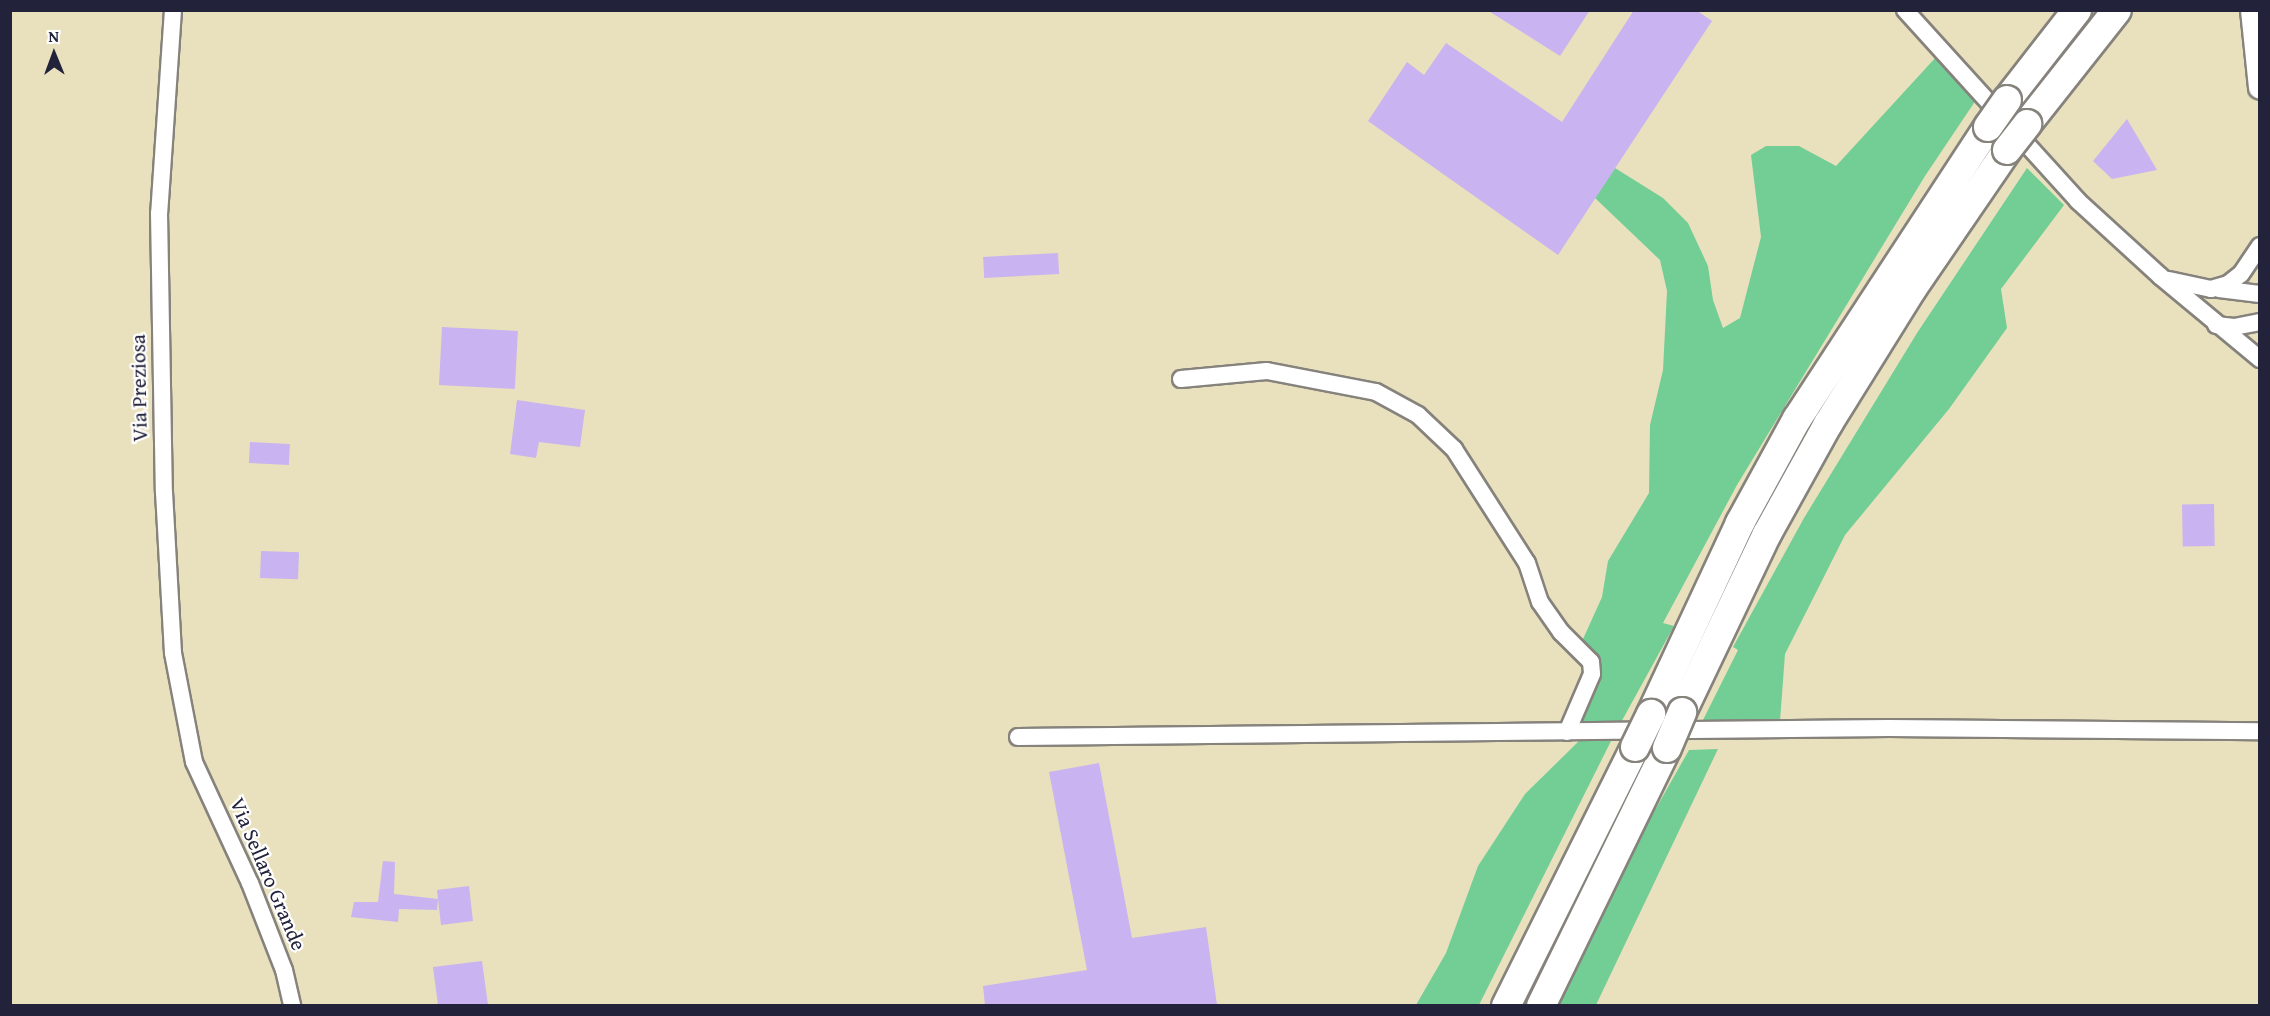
<!DOCTYPE html>
<html>
<head>
<meta charset="utf-8">
<style>
	body { margin:0 }
	#map { position:relative; width:2270px; height:1016px; overflow:hidden; background:#e9e1be; font-family:"Gentium Book Plus",serif }
	div>[style] { position:absolute }
	.green>* { inset:0; background:#73ce95 }
	.building>* { inset:0; background:#c9b3f0; transform-origin:0 0 }
	.roads { filter:drop-shadow(2px 0 #86827c) drop-shadow(-2px 0 #86827c) drop-shadow(0 2px #86827c) drop-shadow(0 -2px #86827c) }
	.street>* { height:16px; margin:-8px; padding:0 8px; transform-origin:8px; border-radius:8px; background:#fff }
	.secondary>* { height:22px; margin:-11px; padding:0 11px; transform-origin:11px; border-radius:11px; background:#fff }
	.highway>* { height:28px; margin:-14px; padding:0 14px; transform-origin:14px; border-radius:14px; background:#fff }
	.bridges { filter:drop-shadow(2px 0 #86827c) drop-shadow(-2px 0 #86827c) drop-shadow(0 2px #86827c) drop-shadow(0 -2px #86827c) }
	.highway-bridge>* { height:28px; margin:-14px; padding:0 14px; transform-origin:14px; border-radius:14px; background:#fff }
	span { translate:-50% -50%; white-space:nowrap; text-align:center; line-height:1.15; -webkit-text-stroke:4.5px #fff; paint-order:stroke }
	.street-label { font-size:21px; color:#22223b }
	.frame { position:absolute; inset:0; border:12px solid #22223b; pointer-events:none }
	.north { position:absolute; left:24px; top:24px; width:60px; height:60px; -webkit-text-stroke:4px #fff; paint-order:stroke; rotate:359deg; font-size:16px; font-weight:700; line-height:24px; text-align:center; color:#22223b }
	.north::after { content:''; display:block; margin:auto; width:21px; height:27px; background:#22223b; clip-path:polygon(50% 0,100% 100%,50% 72%,0 100%) }
</style>
</head>
<body>
<div id="map">
	<div class="green">
		<div style="clip-path:polygon(1937px 56px,1976px 100px,1925px 176px,1737px 485px,1663px 623px,1674px 626px,1619px 726px,1576px 724px,1599px 664px,1583px 639px,1602px 597px,1608px 561px,1649px 493px,1650px 425px,1663px 370px,1667px 291px,1660px 260px,1595px 198px,1615px 168px,1663px 198px,1688px 223px,1708px 266px,1713px 300px,1723px 328px,1740px 318px,1761px 237px,1751px 155px,1766px 146px,1799px 146px,1836px 166px)"></div>
		<div style="clip-path:polygon(2027px 168px,2064px 205px,2001px 289px,2007px 328px,1949px 409px,1845px 535px,1785px 654px,1780px 721px,1703px 720px,1738px 650px,1733px 647px,1804px 518px,1917px 333px)"></div>
		<div style="clip-path:polygon(1580px 740px,1611px 741px,1479px 1005px,1416px 1005px,1446px 953px,1478px 866px,1525px 794px)"></div>
		<div style="clip-path:polygon(1718px 749px,1596px 1005px,1552px 1006px,1608px 893px,1689px 750px)"></div>
	</div>
	<div class="building">
		<div style="clip-path:polygon(1487px 10px,1590px 10px,1560px 56px)"></div>
		<div style="clip-path:polygon(1634px 10px,1696px 10px,1712px 21px,1558px 255px,1368px 121px,1407px 62px,1424px 75px,1446px 43px,1562px 122px)"></div>
		<div style="clip-path:polygon(2127px 119px,2157px 170px,2112px 179px,2093px 161px)"></div>
		<div style="left:1058px;top:253px;width:21px;height:75px;rotate:87deg"></div>
		<div style="left:442px;top:327px;width:76px;height:58px;rotate:3deg"></div>
		<div style="clip-path:polygon(517px 400px,585px 410px,580px 447px,539px 442px,536px 458px,510px 454px)"></div>
		<div style="left:250px;top:442px;width:40px;height:21px;rotate:3deg"></div>
		<div style="left:2214px;top:504px;width:42px;height:32px;rotate:89deg"></div>
		<div style="left:261px;top:551px;width:38px;height:27px;rotate:2deg"></div>
		<div style="clip-path:polygon(1099px 763px,1132px 938px,1206px 927px,1217px 1005px,985px 1005px,983px 986px,1087px 970px,1049px 772px)"></div>
		<div style="clip-path:polygon(383px 861px,395px 862px,394px 894px,438px 899px,437px 890px,469px 886px,473px 921px,441px 925px,438px 899px,437px 910px,399px 909px,398px 922px,351px 917px,354px 902px,378px 902px)"></div>
		<div style="clip-path:polygon(482px 961px,488px 1005px,438px 1005px,433px 967px)"></div>
	</div>
	<div class="roads">
		<div class="street">
			<div style="left:173px;top:10px;width:203px;rotate:93.9deg"></div>
			<div style="left:159px;top:213px;width:279px;rotate:89deg"></div>
			<div style="left:164px;top:492px;width:161px;rotate:86.8deg"></div>
			<div style="left:173px;top:653px;width:111px;rotate:79.1deg"></div>
			<div style="left:194px;top:762px;width:133px;rotate:65.2deg"></div>
			<div style="left:250px;top:883px;width:93px;rotate:68.7deg"></div>
			<div style="left:284px;top:970px;width:37px;rotate:77deg"></div>
			<div style="left:1905px;top:10px;width:258px;rotate:47.8deg"></div>
			<div style="left:2078px;top:201px;width:111px;rotate:42.4deg"></div>
			<div style="left:2160px;top:276px;width:130px;rotate:39.7deg"></div>
			<div style="left:2169px;top:280px;width:43px;rotate:12.1deg"></div>
			<div style="left:2211px;top:289px;width:18px;rotate:-16deg"></div>
			<div style="left:2228px;top:284px;width:16px;rotate:-38deg"></div>
			<div style="left:2241px;top:274px;width:34px;rotate:-56deg"></div>
			<div style="left:2219px;top:289px;width:41px;rotate:7deg"></div>
			<div style="left:2216px;top:325px;width:18px;rotate:6deg"></div>
			<div style="left:2234px;top:327px;width:26px;rotate:-11deg"></div>
			<div style="left:1181px;top:379px;width:86px;rotate:-5.3deg"></div>
			<div style="left:1267px;top:371px;width:111px;rotate:10.9deg"></div>
			<div style="left:1376px;top:392px;width:48px;rotate:28.7deg"></div>
			<div style="left:1418px;top:415px;width:50px;rotate:43.4deg"></div>
			<div style="left:1454px;top:449px;width:135px;rotate:57.4deg"></div>
			<div style="left:1527px;top:563px;width:41px;rotate:71.6deg"></div>
			<div style="left:1540px;top:602px;width:37px;rotate:55deg"></div>
			<div style="left:1561px;top:632px;width:42px;rotate:45deg"></div>
			<div style="left:1591px;top:662px;width:12px;rotate:85deg"></div>
			<div style="left:1592px;top:674px;width:63px;rotate:113.3deg"></div>
			<div style="left:1018px;top:737px;width:871px;rotate:-0.59deg"></div>
			<div style="left:1889px;top:728px;width:371px;rotate:0.5deg"></div>
		</div>
		<div class="secondary">
			<div style="left:2252px;top:10px;width:78px;rotate:84.1deg"></div>
		</div>
		<div class="highway">
			<div style="left:2007px;top:100px;width:114px;rotate:-52.1deg"></div>
			<div style="left:2027px;top:124px;width:145px;rotate:-51.7deg"></div>
			<div style="left:1682px;top:712px;width:197px;rotate:-64.5deg"></div>
			<div style="left:1767px;top:534px;width:126px;rotate:-61deg"></div>
			<div style="left:1828px;top:424px;width:159px;rotate:-58.1deg"></div>
			<div style="left:1912px;top:289px;width:168px;rotate:-55.6deg"></div>
			<div style="left:1651px;top:714px;width:211px;rotate:-65deg"></div>
			<div style="left:1740px;top:523px;width:119px;rotate:-61.3deg"></div>
			<div style="left:1797px;top:419px;width:349px;rotate:-56.8deg"></div>
			<div style="left:1506px;top:1006px;width:289px;rotate:-63.5deg"></div>
			<div style="left:1541px;top:1006px;width:287px;rotate:-64deg"></div>
		</div>
	</div>
	<div class="bridges">
		<div class="highway-bridge">
			<div style="left:1988px;top:127px;width:33px;rotate:-55deg"></div>
			<div style="left:2007px;top:150px;width:33px;rotate:-52deg"></div>
			<div style="left:1635px;top:747px;width:37px;rotate:-64deg"></div>
			<div style="left:1667px;top:748px;width:39px;rotate:-67deg"></div>
		</div>
	</div>
	<div class="street-label">
		<span style="left:139px;top:388px;rotate:-91deg">Via Preziosa</span>
		<span style="left:268px;top:874px;rotate:67deg">Via Sellaro Grande</span>
	</div>
	<div class="frame"></div>
	<div class="north">N</div>
</div>
</body>
</html>
